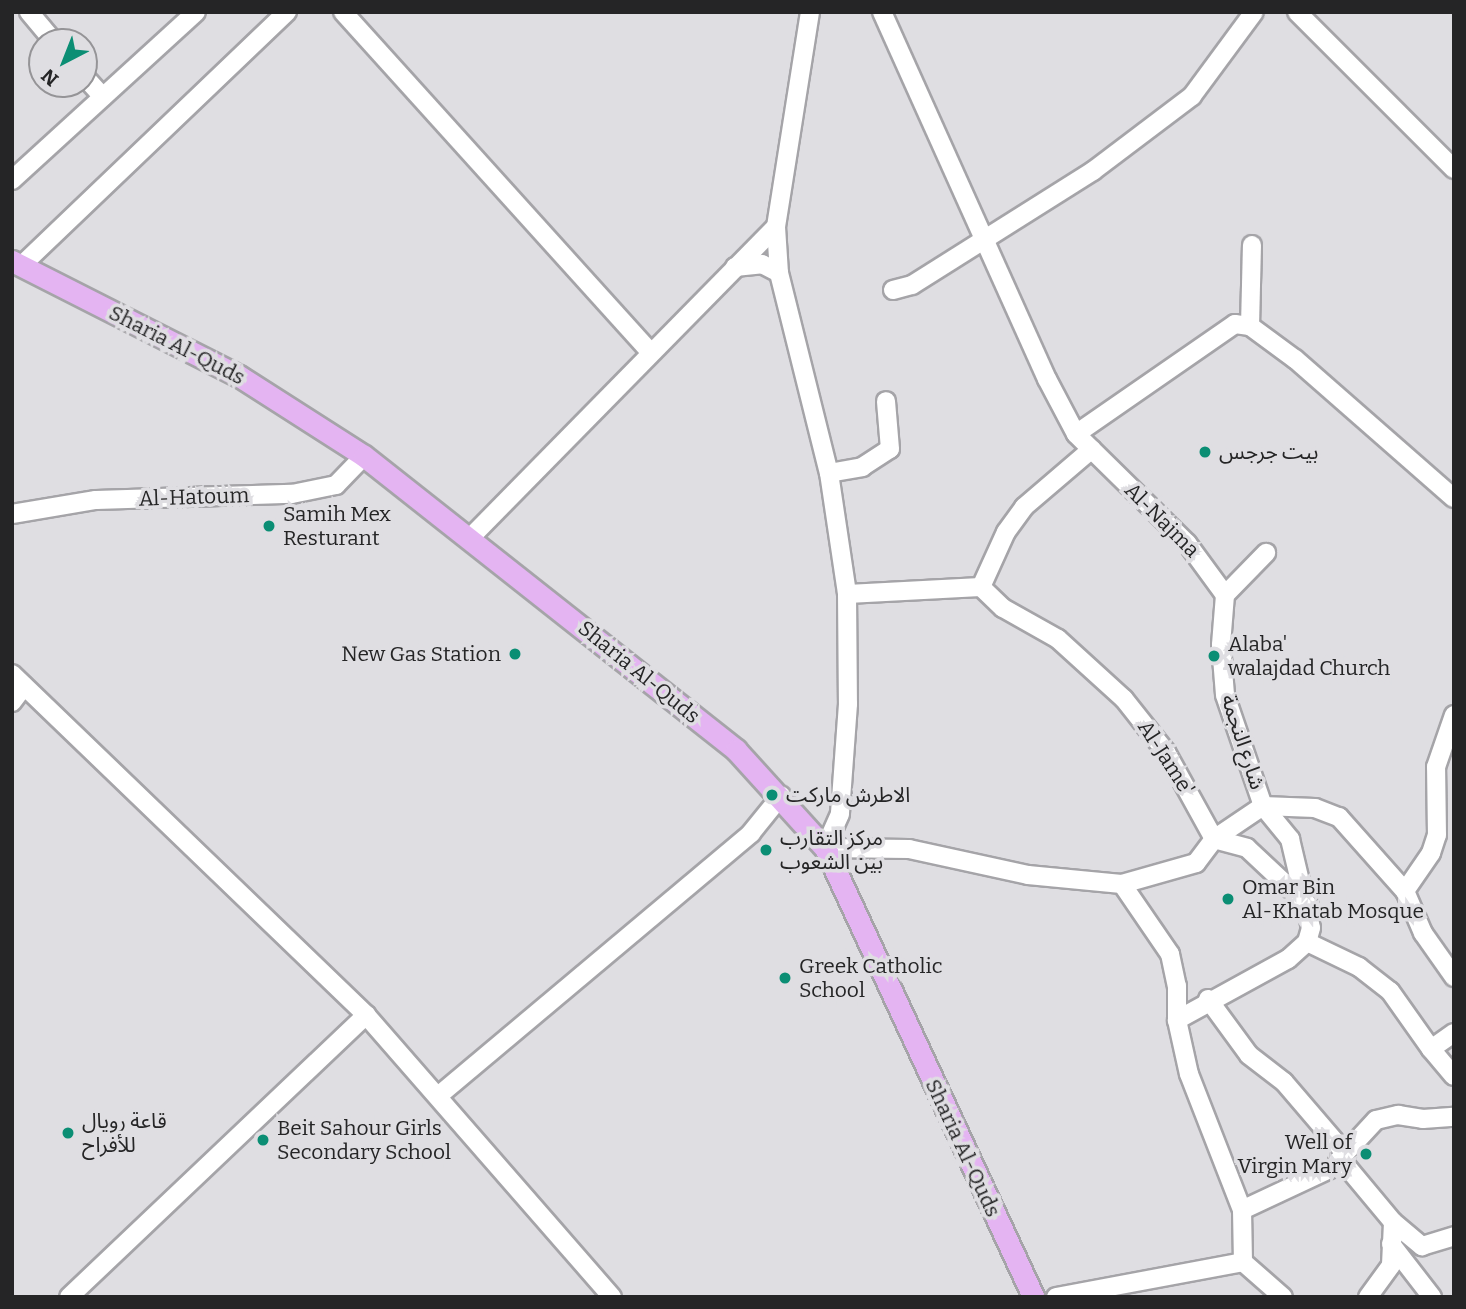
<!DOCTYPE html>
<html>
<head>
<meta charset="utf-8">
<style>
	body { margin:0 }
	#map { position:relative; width:1466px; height:1309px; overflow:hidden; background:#dfdee2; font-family:Bitter,"Noto Sans Arabic",serif }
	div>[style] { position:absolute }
	.roads { filter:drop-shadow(2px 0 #a5a4a8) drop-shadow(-2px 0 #a5a4a8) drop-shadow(0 2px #a5a4a8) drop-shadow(0 -2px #a5a4a8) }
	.minor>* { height:18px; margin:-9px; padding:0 9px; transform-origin:9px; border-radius:9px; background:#fff }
	.major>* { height:21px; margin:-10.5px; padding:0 10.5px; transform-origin:10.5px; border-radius:10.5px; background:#e4b4f2 }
	.dots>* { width:19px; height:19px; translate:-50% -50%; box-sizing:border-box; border:4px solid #dfdee2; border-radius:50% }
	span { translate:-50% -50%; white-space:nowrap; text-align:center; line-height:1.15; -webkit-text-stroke:7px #dfdee2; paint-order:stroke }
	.street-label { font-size:21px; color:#252526 }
	.poi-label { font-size:21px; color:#252526 }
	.left { translate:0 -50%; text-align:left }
	.right { translate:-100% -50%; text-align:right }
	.frame { position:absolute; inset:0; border:14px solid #252526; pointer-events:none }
	.north { position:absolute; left:28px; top:28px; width:70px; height:70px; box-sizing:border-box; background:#dfdee2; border:2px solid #959497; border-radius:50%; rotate:222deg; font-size:19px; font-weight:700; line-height:28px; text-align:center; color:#252526 }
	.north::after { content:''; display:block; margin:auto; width:24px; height:32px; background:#0b8e74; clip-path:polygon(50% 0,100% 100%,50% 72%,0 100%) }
</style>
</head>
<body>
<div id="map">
	<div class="roads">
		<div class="minor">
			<div style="left:29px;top:12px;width:39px;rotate:50deg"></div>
			<div style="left:343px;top:12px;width:458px;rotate:47.9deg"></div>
			<div style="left:810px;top:12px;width:218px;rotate:99deg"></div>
			<div style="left:776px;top:227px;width:46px;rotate:86.3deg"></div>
			<div style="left:779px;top:273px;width:206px;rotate:76deg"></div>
			<div style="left:829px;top:473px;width:122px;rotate:81.5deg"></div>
			<div style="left:847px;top:594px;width:110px;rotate:89.5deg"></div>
			<div style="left:848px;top:704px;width:110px;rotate:94.2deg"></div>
			<div style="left:840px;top:814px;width:37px;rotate:114deg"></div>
			<div style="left:825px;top:848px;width:84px;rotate:0.7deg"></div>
			<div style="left:909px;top:849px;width:122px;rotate:12.3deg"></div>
			<div style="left:1028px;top:875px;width:94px;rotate:5.5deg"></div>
			<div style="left:1122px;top:884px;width:77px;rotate:-15.8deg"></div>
			<div style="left:1196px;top:863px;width:30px;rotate:-53deg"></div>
			<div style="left:1214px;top:839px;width:59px;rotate:-34deg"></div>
			<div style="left:1263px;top:806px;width:52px;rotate:2.2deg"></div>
			<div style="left:1315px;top:808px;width:26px;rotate:21deg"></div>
			<div style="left:1339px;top:817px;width:99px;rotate:48.3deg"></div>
			<div style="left:1405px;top:891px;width:46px;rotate:66.8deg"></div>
			<div style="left:1423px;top:933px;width:54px;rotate:54.8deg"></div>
			<div style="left:882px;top:12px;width:402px;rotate:65.8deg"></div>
			<div style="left:1047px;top:379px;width:62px;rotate:62.2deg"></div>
			<div style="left:1076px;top:434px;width:156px;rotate:44.5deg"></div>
			<div style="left:1187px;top:543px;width:64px;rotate:53.8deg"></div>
			<div style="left:1225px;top:595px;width:50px;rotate:94.6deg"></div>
			<div style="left:1221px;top:645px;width:50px;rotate:85.4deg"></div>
			<div style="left:1225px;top:695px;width:117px;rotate:71.1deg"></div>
			<div style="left:1263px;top:806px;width:43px;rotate:50.7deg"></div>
			<div style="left:1290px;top:839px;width:91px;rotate:76.7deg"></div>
			<div style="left:1311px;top:928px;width:15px;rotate:106deg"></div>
			<div style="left:1307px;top:942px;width:25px;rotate:138deg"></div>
			<div style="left:1288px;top:959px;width:127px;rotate:151.2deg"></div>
			<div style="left:1177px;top:1020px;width:55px;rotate:77.5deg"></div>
			<div style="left:1189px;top:1074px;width:146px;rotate:68.7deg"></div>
			<div style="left:1242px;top:1210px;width:52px;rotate:88.9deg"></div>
			<div style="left:1297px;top:12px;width:222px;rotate:45deg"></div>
			<div style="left:84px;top:76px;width:28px;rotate:48deg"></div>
			<div style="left:12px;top:180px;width:249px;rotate:-42.4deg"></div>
			<div style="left:21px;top:266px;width:368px;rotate:-43.7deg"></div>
			<div style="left:735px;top:267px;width:27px;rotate:-6deg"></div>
			<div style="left:762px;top:264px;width:19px;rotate:28deg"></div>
			<div style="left:893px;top:290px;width:20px;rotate:-15deg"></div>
			<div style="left:912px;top:285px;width:214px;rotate:-32.2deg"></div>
			<div style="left:1093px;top:171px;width:124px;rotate:-37.1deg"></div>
			<div style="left:1192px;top:96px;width:104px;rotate:-53.6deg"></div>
			<div style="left:1250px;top:326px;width:81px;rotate:-88.6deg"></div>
			<div style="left:1076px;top:434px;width:193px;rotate:-34.7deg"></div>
			<div style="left:1235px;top:324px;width:15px;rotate:8deg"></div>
			<div style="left:1250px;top:326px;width:56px;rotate:36.3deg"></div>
			<div style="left:1295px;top:359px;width:211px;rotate:41.2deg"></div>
			<div style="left:829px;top:473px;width:34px;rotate:-10deg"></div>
			<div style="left:862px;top:467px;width:33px;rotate:-33deg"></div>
			<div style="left:890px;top:449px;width:48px;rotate:-94.8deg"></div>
			<div style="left:12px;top:514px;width:85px;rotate:-9.5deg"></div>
			<div style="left:96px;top:500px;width:196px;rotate:-1.8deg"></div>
			<div style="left:292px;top:494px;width:45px;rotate:-11.6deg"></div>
			<div style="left:336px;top:485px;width:40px;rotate:-46deg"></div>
			<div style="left:470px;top:538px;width:436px;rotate:-45.5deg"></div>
			<div style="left:981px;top:587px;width:30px;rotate:44deg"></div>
			<div style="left:1003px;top:608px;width:63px;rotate:29.4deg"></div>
			<div style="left:1058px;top:639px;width:89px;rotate:42.3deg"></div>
			<div style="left:1124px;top:699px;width:68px;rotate:51.6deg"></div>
			<div style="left:1166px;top:752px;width:99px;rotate:61.1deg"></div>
			<div style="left:1214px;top:839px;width:34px;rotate:15deg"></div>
			<div style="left:1247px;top:848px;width:85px;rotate:43.1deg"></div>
			<div style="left:981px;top:587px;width:60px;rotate:-65.6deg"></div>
			<div style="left:1006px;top:532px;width:31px;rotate:-54deg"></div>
			<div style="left:1024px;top:507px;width:89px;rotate:-40.5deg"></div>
			<div style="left:847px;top:594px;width:134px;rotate:-3deg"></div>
			<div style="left:1225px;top:595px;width:59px;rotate:-45.7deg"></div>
			<div style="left:12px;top:674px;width:492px;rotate:43.9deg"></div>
			<div style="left:366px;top:1015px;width:374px;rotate:48.9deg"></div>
			<div style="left:12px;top:702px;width:20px;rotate:-53deg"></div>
			<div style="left:1122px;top:884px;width:85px;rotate:55.6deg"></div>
			<div style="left:1170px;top:954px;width:33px;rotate:78deg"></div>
			<div style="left:1177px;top:986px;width:34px;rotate:90deg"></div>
			<div style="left:1405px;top:891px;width:46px;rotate:-55.6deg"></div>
			<div style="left:1431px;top:853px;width:19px;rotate:-72deg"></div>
			<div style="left:1437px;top:835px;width:68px;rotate:-90.8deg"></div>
			<div style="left:1436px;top:767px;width:55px;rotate:-70.9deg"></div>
			<div style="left:1307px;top:942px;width:58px;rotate:25.7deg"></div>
			<div style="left:1359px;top:967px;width:39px;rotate:38deg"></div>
			<div style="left:1390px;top:991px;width:71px;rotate:54.7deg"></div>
			<div style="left:1431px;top:1049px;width:28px;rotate:-35deg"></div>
			<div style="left:1208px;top:999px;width:69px;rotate:53.8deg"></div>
			<div style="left:1249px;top:1055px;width:44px;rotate:37.6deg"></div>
			<div style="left:1284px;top:1082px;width:92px;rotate:49.4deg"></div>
			<div style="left:1431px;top:1049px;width:35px;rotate:50deg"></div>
			<div style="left:438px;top:1096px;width:409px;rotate:-40deg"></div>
			<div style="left:751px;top:833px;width:48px;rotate:-51deg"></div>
			<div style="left:1338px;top:1161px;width:56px;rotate:-47.2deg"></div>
			<div style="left:1376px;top:1120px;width:23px;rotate:-13deg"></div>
			<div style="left:1398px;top:1115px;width:25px;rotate:9deg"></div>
			<div style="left:1423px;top:1119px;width:31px;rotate:-4deg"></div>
			<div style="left:1242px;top:1210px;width:102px;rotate:-25.1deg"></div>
			<div style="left:1334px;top:1167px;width:14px;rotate:4deg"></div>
			<div style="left:1348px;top:1168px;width:70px;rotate:50.2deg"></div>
			<div style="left:1393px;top:1222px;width:38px;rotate:40deg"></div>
			<div style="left:1422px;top:1246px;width:34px;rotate:-17deg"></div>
			<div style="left:1391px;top:1244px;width:67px;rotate:52.3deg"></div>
			<div style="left:1243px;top:1262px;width:53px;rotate:41.2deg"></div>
			<div style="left:69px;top:1297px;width:410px;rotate:-43.5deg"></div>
			<div style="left:1056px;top:1297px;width:190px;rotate:-10.6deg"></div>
			<div style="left:1368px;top:1297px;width:39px;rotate:-54deg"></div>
			<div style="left:1391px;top:1265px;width:43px;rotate:-87.3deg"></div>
		</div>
		<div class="major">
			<div style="left:12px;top:261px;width:254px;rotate:26.9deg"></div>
			<div style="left:239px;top:376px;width:148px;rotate:32.6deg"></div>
			<div style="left:364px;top:456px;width:474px;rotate:38.3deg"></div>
			<div style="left:736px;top:750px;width:132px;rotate:47.8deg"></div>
			<div style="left:825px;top:848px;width:495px;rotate:65.1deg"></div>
		</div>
	</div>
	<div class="dots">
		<div style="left:1205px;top:452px;background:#0b8e74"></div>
		<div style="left:269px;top:526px;background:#0b8e74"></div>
		<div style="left:515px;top:654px;background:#0b8e74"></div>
		<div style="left:1214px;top:656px;background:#0b8e74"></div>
		<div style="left:772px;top:795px;background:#0b8e74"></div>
		<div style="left:766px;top:850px;background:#0b8e74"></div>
		<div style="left:1228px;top:899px;background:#0b8e74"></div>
		<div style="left:785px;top:978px;background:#0b8e74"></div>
		<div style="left:68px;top:1133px;background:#0b8e74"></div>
		<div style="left:263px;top:1140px;background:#0b8e74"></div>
		<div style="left:1366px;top:1154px;background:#0b8e74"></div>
	</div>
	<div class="street-label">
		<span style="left:177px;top:345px;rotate:27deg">Sharia Al-Quds</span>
		<span style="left:194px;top:497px;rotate:-2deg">Al-Hatoum</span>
		<span style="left:1162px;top:520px;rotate:45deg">Al-Najma</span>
		<span style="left:639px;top:672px;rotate:39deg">Sharia Al-Quds</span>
		<span style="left:1243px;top:742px;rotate:72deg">شارع النجمة</span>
		<span style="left:1166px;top:758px;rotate:57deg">Al-Jame'</span>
		<span style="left:963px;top:1148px;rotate:65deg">Sharia Al-Quds</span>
	</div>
	<div class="poi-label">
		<span class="left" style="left:1219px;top:452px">بيت جرجس</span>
		<span class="left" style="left:283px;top:526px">Samih Mex<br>Resturant</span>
		<span class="left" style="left:1228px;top:656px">Alaba'<br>walajdad Church</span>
		<span class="right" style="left:501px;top:654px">New Gas Station</span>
		<span class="left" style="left:786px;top:795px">الاطرش ماركت</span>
		<span class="left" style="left:780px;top:850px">مركز التقارب<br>بين الشعوب</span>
		<span class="left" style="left:1242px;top:899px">Omar Bin<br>Al-Khatab Mosque</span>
		<span class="left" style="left:799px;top:978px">Greek Catholic<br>School</span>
		<span class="left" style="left:82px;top:1133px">قاعة رويال<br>للأفراح</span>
		<span class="left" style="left:277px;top:1140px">Beit Sahour Girls<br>Secondary School</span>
		<span class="right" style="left:1352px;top:1154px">Well of<br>Virgin Mary</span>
	</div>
	<div class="frame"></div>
	<div class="north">N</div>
</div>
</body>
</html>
